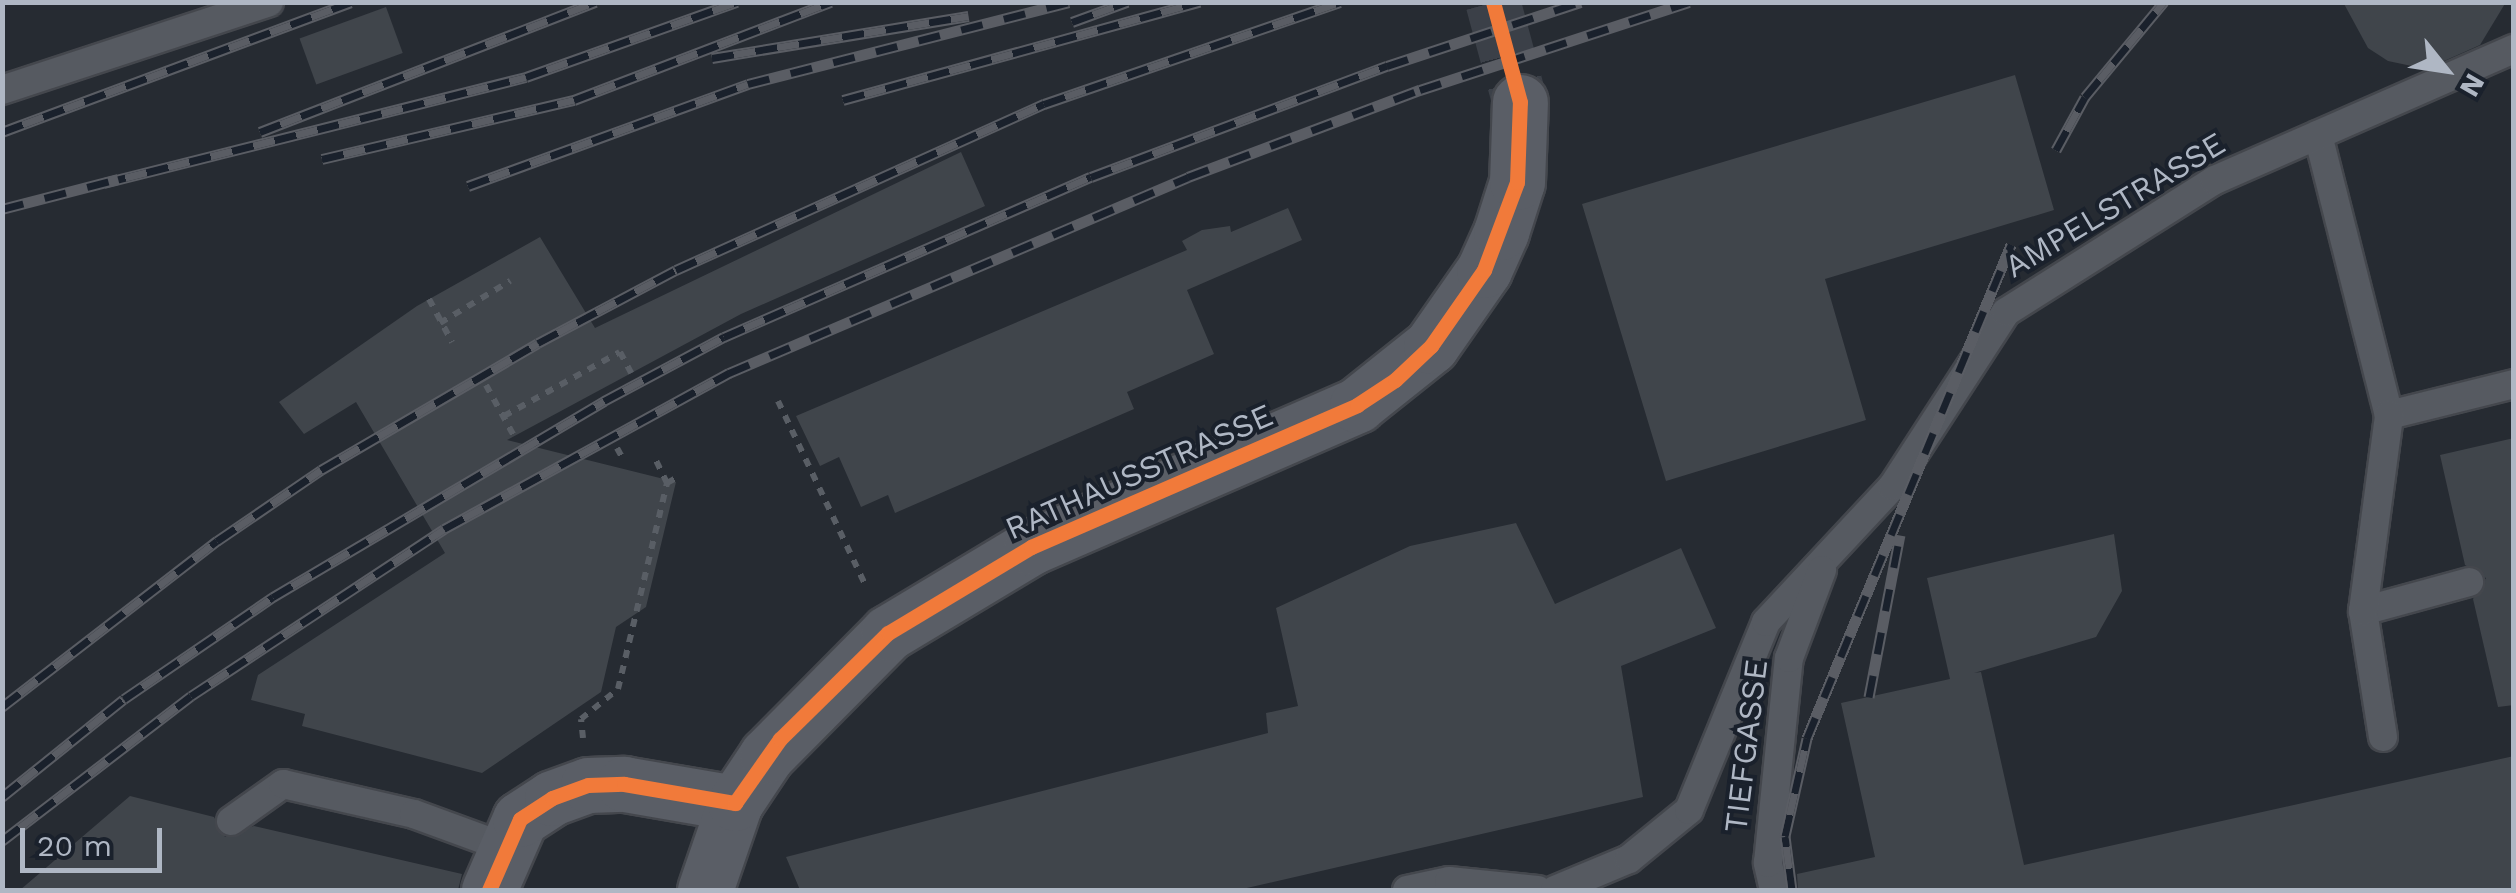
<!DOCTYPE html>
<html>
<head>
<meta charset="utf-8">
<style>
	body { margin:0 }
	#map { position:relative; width:2516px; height:893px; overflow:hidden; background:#262b32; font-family:"Work Sans",sans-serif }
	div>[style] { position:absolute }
	.building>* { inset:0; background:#40454b; transform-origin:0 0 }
	.secondary-tunnel>* { height:55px; margin-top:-27.5px; transform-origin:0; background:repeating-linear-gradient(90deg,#3b4048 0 55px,transparent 0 83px) }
	.path>* { height:6px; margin-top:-3px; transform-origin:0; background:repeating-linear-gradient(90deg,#595e65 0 8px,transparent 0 16px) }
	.roads { filter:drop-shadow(2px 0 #44474d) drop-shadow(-2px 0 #44474d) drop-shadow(0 2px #44474d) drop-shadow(0 -2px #44474d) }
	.lane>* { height:28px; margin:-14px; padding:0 14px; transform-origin:14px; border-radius:14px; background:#565a61 }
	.secondary>* { height:55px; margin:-27.5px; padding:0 27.5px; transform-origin:27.5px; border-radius:27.5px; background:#5a5e66 }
	.rail>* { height:11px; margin-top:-5.5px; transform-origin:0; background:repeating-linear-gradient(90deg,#1a212c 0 22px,#5a5d64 0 44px); box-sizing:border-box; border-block:2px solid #5a5d64 }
	.cycleway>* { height:15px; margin:-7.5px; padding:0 7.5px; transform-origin:7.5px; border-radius:7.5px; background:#f17a3a }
	span { translate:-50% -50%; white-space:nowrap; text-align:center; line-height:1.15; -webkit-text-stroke:8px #1a212c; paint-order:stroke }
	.street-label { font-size:32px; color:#afb7c4 }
	.frame { position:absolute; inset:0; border:5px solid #afb7c4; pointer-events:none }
	.north { position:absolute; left:2396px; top:20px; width:100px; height:100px; -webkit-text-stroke:8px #1a212c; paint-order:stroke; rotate:120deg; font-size:28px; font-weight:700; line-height:40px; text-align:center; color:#afb7c4 }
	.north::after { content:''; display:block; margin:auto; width:35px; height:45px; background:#afb7c4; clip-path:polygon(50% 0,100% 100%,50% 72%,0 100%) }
	.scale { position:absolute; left:20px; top:828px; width:142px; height:45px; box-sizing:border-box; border:5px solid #afb7c4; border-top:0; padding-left:12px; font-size:30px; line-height:35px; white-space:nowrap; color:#afb7c4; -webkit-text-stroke:8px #1a212c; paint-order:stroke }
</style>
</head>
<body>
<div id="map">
	<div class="building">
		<div style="clip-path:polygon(2343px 2px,2506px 2px,2480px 45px,2426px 69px,2388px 61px,2368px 48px)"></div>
		<div style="left:386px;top:7px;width:49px;height:92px;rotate:70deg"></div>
		<div style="clip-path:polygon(2015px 75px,2054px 210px,1825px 279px,1866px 420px,1666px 481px,1582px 204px)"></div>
		<div style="clip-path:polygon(961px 152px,985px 206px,741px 314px,507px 440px,676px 482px,646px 607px,616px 627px,601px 692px,482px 773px,302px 726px,305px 714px,251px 700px,258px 675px,445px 553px,356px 402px,304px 434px,279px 402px,417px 306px,540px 237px,595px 328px)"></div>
		<div style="clip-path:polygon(1288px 208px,1302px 240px,1187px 290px,1214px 354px,1127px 392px,1134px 409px,895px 513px,888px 495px,861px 507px,839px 457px,820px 466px,796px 416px,1187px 250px,1182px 241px,1202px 230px,1230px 226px,1231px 232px)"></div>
		<div style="clip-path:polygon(2514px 438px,2514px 705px,2498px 707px,2473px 599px,2486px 578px,2465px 565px,2440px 455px)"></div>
		<div style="clip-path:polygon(1516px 523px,1555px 604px,1681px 548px,1716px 628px,1621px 666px,1643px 797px,1238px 890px,800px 890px,786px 857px,1268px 733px,1266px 713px,1298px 706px,1276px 608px,1410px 546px)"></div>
		<div style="clip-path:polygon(2114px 534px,2122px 591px,2096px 637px,1974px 673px,1981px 672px,2024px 865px,2514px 756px,2514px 890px,1798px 890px,1797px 874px,1875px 857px,1841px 703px,1950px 679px,1927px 578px)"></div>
		<div style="clip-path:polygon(130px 796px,214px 817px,225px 837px,254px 826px,462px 874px,458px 890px,20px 890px)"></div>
	</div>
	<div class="secondary-tunnel">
		<div style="left:1493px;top:2px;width:104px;rotate:74.9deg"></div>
	</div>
	<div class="path">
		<div style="left:429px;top:299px;width:49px;rotate:61.9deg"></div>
		<div style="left:440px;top:323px;width:82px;rotate:-31deg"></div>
		<div style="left:486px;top:385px;width:58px;rotate:61.2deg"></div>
		<div style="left:778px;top:401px;width:205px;rotate:64.6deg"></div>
		<div style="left:504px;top:416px;width:132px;rotate:-28.9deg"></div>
		<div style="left:620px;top:352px;width:24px;rotate:62deg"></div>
		<div style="left:617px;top:448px;width:13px;rotate:61deg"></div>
		<div style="left:667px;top:483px;width:10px;rotate:-29deg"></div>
		<div style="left:583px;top:738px;width:19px;rotate:-96deg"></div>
		<div style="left:581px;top:719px;width:48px;rotate:-39deg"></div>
		<div style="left:618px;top:689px;width:212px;rotate:-76.6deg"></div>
		<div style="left:667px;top:483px;width:30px;rotate:-116deg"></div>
	</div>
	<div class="roads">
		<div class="lane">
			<div style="left:2px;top:90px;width:281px;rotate:-18.2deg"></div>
			<div style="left:2318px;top:135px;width:289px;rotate:75.8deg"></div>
			<div style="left:2389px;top:415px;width:129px;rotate:-13.9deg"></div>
			<div style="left:2363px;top:611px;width:110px;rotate:-15.3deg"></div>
			<div style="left:2383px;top:737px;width:128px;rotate:-99deg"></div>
			<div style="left:2363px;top:611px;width:198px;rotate:-82.4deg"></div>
			<div style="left:231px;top:821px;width:64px;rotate:-35.4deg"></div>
			<div style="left:283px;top:784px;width:134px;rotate:12.9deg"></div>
			<div style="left:414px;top:814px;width:96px;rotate:20.1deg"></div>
			<div style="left:1407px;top:890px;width:43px;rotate:-12.1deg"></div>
			<div style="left:1449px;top:881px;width:89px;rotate:5.8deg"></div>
			<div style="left:1555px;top:890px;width:80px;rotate:-22.7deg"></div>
			<div style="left:1629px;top:859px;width:77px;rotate:-39.2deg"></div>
			<div style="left:1689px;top:810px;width:203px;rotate:-67.7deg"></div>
			<div style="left:1766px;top:622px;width:186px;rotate:-47deg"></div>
			<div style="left:1893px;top:486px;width:207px;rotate:-57deg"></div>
			<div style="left:2006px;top:312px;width:247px;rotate:-32.3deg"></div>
			<div style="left:2215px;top:180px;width:326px;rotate:-23.7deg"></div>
			<div style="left:1774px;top:890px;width:28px;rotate:-103deg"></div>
			<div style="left:1768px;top:863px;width:206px;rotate:-84.2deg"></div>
			<div style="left:1789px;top:658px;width:94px;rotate:-69.4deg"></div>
		</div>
		<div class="secondary">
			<div style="left:489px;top:890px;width:77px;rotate:-66.4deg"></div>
			<div style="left:520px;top:819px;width:38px;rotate:-33deg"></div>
			<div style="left:552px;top:798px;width:38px;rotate:-20deg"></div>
			<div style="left:588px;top:785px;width:36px;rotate:-2deg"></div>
			<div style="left:624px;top:784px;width:113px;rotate:9.7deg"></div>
			<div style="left:705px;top:890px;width:92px;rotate:-71deg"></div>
			<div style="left:735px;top:803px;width:58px;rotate:-56.3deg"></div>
			<div style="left:767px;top:755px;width:172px;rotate:-45.2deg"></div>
			<div style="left:888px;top:633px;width:167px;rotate:-31deg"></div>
			<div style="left:1031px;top:547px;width:356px;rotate:-23.5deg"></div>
			<div style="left:1357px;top:405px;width:95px;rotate:-38.6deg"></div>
			<div style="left:1431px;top:346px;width:93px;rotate:-55.1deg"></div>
			<div style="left:1484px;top:270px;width:42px;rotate:-65.9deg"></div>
			<div style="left:1501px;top:232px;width:52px;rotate:-72.3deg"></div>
			<div style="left:1517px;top:182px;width:80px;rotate:-87.9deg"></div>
		</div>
	</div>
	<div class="rail">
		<div style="left:1072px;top:22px;width:59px;rotate:-20deg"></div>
		<div style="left:712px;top:58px;width:260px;rotate:-9.3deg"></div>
		<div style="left:843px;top:100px;width:370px;rotate:-15.4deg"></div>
		<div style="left:2px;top:132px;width:372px;rotate:-20.4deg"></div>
		<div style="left:260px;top:132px;width:360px;rotate:-21.2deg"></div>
		<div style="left:2056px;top:150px;width:60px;rotate:-61.3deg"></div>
		<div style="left:2085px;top:97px;width:124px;rotate:-50.3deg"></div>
		<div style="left:322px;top:159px;width:259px;rotate:-13.2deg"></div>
		<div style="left:574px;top:100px;width:275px;rotate:-20.9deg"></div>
		<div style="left:104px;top:183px;width:435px;rotate:-14.1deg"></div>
		<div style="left:526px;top:77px;width:224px;rotate:-19.6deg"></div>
		<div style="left:468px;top:186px;width:298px;rotate:-20deg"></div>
		<div style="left:748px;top:84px;width:331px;rotate:-14.3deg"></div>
		<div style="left:2px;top:209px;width:120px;rotate:-14.5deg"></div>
		<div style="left:1869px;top:697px;width:165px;rotate:-79.2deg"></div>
		<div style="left:2px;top:707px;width:272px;rotate:-37.7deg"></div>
		<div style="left:217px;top:541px;width:126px;rotate:-34.3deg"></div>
		<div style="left:321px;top:470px;width:251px;rotate:-30.3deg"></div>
		<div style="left:538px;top:343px;width:156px;rotate:-27.9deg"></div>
		<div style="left:676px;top:270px;width:404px;rotate:-24.3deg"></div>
		<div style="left:1044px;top:104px;width:313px;rotate:-19deg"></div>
		<div style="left:2px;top:797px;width:156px;rotate:-38.8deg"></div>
		<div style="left:124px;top:699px;width:181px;rotate:-34.4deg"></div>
		<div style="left:273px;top:597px;width:385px;rotate:-30.6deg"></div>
		<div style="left:604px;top:401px;width:136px;rotate:-28.1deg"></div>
		<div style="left:724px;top:337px;width:400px;rotate:-23.6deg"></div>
		<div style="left:1091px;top:177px;width:316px;rotate:-20.6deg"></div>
		<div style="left:1387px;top:66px;width:204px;rotate:-18.3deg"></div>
		<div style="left:2px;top:841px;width:238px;rotate:-37.5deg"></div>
		<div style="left:191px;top:696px;width:303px;rotate:-33.4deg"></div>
		<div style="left:444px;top:529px;width:325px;rotate:-28.7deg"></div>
		<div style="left:729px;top:373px;width:499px;rotate:-23.1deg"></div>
		<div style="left:1188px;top:177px;width:248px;rotate:-20.6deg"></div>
		<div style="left:1420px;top:90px;width:283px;rotate:-18.1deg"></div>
		<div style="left:1792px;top:890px;width:54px;rotate:-97.4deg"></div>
		<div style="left:1785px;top:836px;width:100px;rotate:-77.3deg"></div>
		<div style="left:1807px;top:738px;width:534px;rotate:-67.52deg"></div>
	</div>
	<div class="cycleway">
		<div style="left:489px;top:890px;width:77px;rotate:-66.4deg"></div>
		<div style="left:520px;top:819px;width:38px;rotate:-33deg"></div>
		<div style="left:552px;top:798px;width:38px;rotate:-20deg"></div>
		<div style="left:588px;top:785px;width:36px;rotate:-2deg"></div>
		<div style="left:624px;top:784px;width:113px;rotate:9.7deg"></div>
		<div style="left:735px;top:803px;width:78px;rotate:-54.9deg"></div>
		<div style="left:780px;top:739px;width:151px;rotate:-44.5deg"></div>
		<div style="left:888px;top:633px;width:167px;rotate:-31deg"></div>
		<div style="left:1031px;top:547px;width:356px;rotate:-23.5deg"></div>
		<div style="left:1357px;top:405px;width:45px;rotate:-33.3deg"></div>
		<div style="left:1395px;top:380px;width:50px;rotate:-43.4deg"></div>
		<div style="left:1431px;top:346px;width:93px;rotate:-55.1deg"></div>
		<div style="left:1484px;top:270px;width:94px;rotate:-69.4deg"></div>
		<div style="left:1517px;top:182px;width:80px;rotate:-87.9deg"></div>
		<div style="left:1520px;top:102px;width:104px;rotate:-105.1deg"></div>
	</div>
	<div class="street-label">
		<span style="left:2115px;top:205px;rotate:-31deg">AMPELSTRASSE</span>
		<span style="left:1139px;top:472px;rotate:-24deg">RATHAUSSTRASSE</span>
		<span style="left:1746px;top:746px;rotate:-83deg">TIEFGASSE</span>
	</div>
	<div class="frame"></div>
	<div class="north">N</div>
	<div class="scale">20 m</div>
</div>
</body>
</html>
